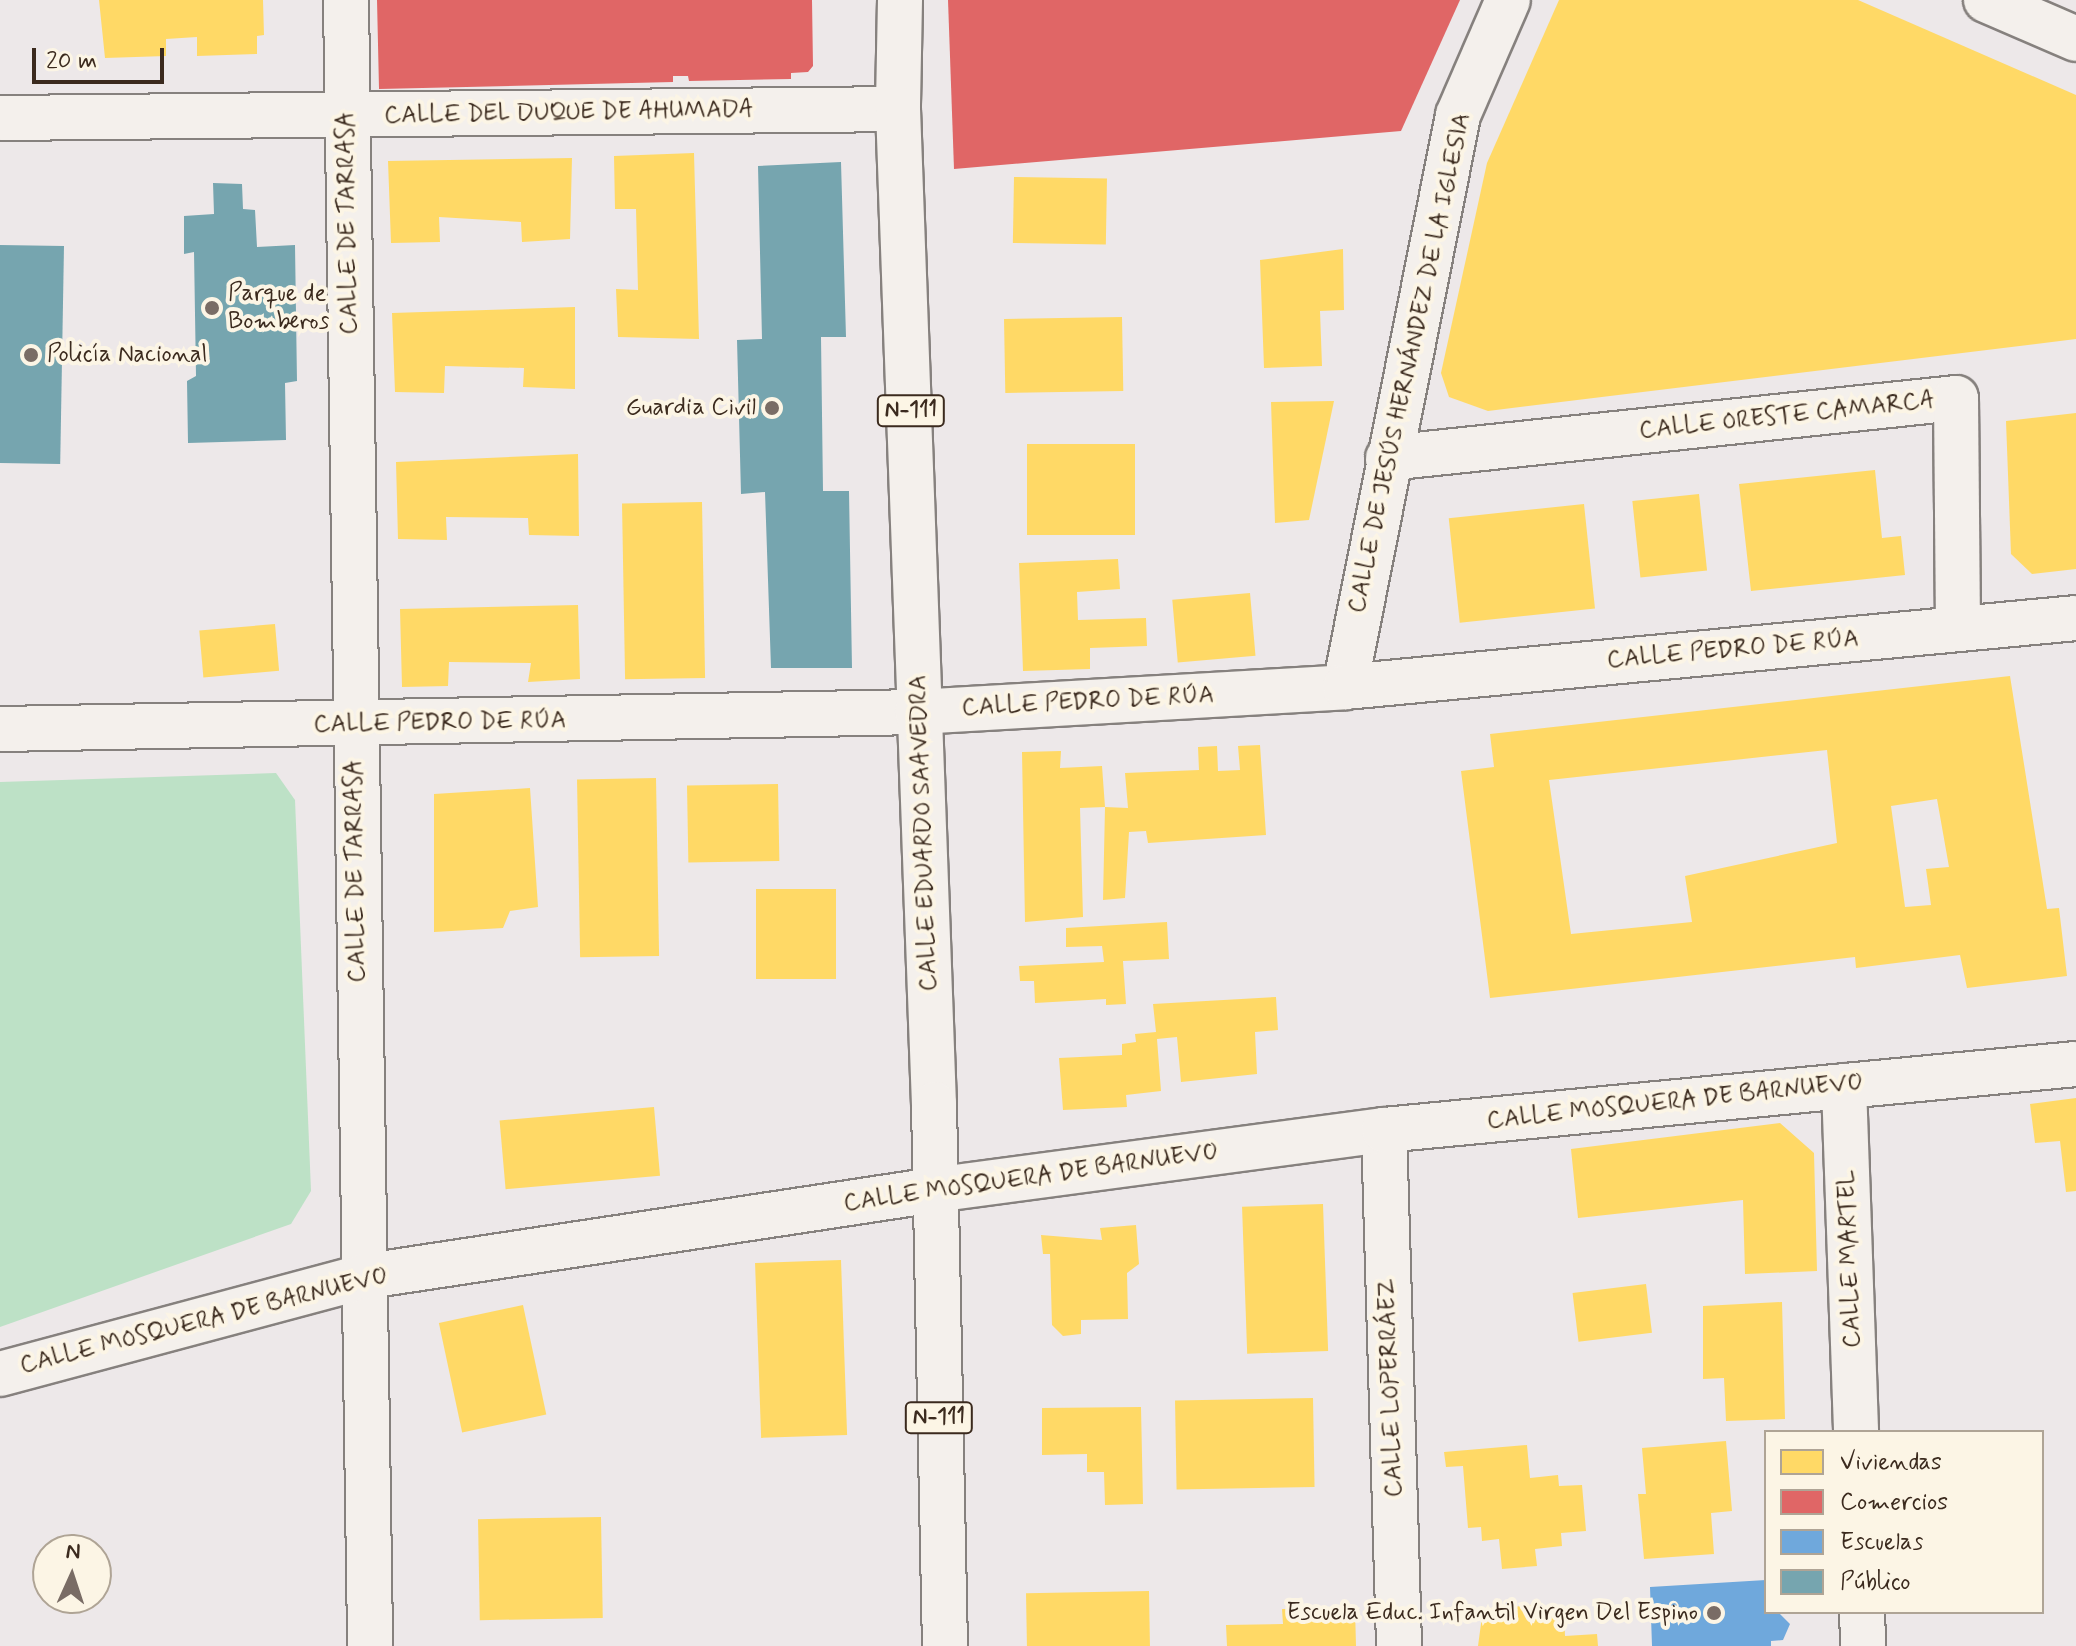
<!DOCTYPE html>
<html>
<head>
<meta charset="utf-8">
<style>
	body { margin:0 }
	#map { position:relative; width:2076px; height:1646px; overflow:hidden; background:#ede8e9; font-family:Mynerve,sans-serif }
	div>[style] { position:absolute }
	.green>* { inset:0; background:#bde1c6 }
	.homes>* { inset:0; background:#ffd966; transform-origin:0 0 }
	.shops>* { inset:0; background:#e06666 }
	.schools>* { inset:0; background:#6fa8dc }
	.public>* { inset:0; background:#76a5af; transform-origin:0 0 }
	.roads { filter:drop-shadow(2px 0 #86817e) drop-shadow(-2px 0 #86817e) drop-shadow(0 2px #86817e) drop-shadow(0 -2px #86817e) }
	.street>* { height:44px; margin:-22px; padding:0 22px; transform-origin:22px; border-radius:22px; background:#f4f0ec }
	.primary>* { height:44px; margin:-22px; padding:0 22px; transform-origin:22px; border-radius:22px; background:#f4f0ec }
	.dots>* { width:22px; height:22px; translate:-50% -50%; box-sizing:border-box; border:4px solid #fcf5e5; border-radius:50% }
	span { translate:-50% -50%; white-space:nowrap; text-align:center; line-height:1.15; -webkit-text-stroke:8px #fcf5e5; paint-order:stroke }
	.shield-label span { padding:2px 6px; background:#fcf5e5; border:2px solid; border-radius:6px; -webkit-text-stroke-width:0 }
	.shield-label { font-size:22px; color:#3b2a1e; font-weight:700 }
	.street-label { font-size:24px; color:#3b2a1e }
	.poi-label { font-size:24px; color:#3b2a1e }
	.left { translate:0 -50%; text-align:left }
	.right { translate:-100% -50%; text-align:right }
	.legend { position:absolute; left:1764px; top:1430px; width:280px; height:184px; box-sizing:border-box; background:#fcf5e5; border:2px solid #afa495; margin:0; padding:10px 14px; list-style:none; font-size:24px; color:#3b2a1e }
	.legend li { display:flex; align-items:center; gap:16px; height:40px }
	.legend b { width:40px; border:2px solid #afa495 }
	.north { position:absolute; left:32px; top:1534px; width:80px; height:80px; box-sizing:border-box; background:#fcf5e5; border:2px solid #afa495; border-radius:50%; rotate:3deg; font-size:22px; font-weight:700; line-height:32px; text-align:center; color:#3b2a1e }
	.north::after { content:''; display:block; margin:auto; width:28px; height:36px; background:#796c65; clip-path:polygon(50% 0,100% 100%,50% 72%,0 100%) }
	.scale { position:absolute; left:32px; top:48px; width:132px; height:36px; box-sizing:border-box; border:4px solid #3b2a1e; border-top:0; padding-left:10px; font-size:24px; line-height:28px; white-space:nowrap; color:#3b2a1e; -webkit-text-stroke:6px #fcf5e5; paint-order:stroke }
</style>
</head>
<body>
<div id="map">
	<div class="green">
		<div style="clip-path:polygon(276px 773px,295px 800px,311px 1191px,291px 1224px,0 1327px,0 782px)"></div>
	</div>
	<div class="homes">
		<div style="clip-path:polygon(99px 0,263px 0,264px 35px,257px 36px,257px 54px,197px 56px,197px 37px,166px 39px,166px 56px,105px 58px)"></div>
		<div style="clip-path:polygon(1559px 0,1858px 0,2076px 95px,2076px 339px,1488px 411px,1449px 397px,1441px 373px,1487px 163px)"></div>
		<div style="clip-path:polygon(694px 153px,699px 339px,618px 337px,616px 289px,638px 290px,636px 209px,615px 209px,614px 156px)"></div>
		<div style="clip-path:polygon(572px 158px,570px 239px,522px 242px,521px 222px,439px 217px,440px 242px,391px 243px,388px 161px)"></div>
		<div style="left:1014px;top:177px;width:93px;height:66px;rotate:1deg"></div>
		<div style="clip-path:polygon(1343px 249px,1344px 310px,1320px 311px,1322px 366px,1264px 368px,1260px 260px)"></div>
		<div style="clip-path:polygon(575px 307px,575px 389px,523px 387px,524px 368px,445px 366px,444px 393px,395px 392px,392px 313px)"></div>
		<div style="left:1122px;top:317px;width:74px;height:118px;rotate:89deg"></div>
		<div style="clip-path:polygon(1334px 401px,1309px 520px,1275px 523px,1271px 402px)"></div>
		<div style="clip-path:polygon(2076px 413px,2076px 569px,2032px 574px,2011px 554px,2006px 421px)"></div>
		<div style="left:1027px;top:444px;width:108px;height:91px"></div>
		<div style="clip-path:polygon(578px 454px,579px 536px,529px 535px,528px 518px,446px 517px,447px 540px,398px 539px,396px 462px)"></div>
		<div style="clip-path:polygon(1875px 470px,1882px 538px,1901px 536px,1905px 575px,1751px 591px,1739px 484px)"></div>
		<div style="left:1699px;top:494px;width:77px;height:67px;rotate:84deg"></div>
		<div style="left:702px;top:502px;width:176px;height:80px;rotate:89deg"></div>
		<div style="left:1584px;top:504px;width:105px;height:136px;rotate:84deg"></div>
		<div style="clip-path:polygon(1118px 559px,1120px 589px,1077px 592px,1078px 620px,1146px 618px,1147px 646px,1090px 648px,1090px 669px,1023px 671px,1019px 563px)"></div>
		<div style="left:1250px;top:593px;width:63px;height:78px;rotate:85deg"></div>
		<div style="clip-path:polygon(578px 605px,580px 679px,528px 682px,531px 663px,449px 662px,448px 686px,402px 687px,400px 609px)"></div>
		<div style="left:275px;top:624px;width:47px;height:76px;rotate:85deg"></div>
		<div style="clip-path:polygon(evenodd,2010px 676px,2047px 909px,2059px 908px,2067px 976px,1967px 988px,1960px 955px,1856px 968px,1855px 957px,1490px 998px,1461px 771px,1494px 767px,1490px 734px,2010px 676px,1827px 750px,1837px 843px,1685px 876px,1692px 922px,1571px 934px,1549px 780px,1827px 750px,2010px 676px,1937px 799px,1949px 867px,1926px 869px,1931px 905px,1905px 907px,1891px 806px,1937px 799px)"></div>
		<div style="clip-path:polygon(1260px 745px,1266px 835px,1148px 843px,1146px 831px,1129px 832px,1125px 898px,1103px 900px,1105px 807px,1128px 808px,1125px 773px,1199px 770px,1198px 747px,1217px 746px,1218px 771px,1240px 770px,1238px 746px)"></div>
		<div style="clip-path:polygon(1061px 751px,1060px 768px,1102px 766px,1105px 807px,1080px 808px,1083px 917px,1025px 922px,1022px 752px)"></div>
		<div style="left:656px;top:778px;width:178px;height:79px;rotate:89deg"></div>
		<div style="left:778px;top:784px;width:77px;height:91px;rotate:89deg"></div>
		<div style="clip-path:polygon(530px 788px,538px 907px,510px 911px,503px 928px,434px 932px,434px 794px)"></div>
		<div style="left:756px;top:889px;width:80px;height:90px"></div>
		<div style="clip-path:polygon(1167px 922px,1169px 959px,1123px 961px,1126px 1004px,1106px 1005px,1106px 999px,1035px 1003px,1034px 981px,1020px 981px,1019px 966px,1104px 962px,1102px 946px,1066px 947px,1066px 928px)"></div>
		<div style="clip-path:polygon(1276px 997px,1278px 1030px,1255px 1032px,1257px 1074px,1181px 1082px,1177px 1037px,1157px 1039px,1161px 1091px,1126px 1095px,1127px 1107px,1063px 1110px,1059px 1058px,1122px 1055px,1122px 1044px,1136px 1042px,1135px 1034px,1156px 1032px,1153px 1004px)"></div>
		<div style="clip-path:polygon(2076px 1098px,2076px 1191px,2066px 1192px,2060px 1141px,2035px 1143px,2030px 1104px)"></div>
		<div style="left:654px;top:1107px;width:69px;height:155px;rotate:85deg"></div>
		<div style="clip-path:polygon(1780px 1123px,1814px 1153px,1817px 1271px,1745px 1274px,1743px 1200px,1578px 1218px,1571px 1149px)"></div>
		<div style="left:1323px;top:1204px;width:147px;height:81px;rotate:88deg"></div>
		<div style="clip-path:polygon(1136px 1225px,1139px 1264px,1127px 1273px,1128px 1319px,1081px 1320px,1081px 1334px,1063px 1336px,1052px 1325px,1050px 1254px,1043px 1254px,1041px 1235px,1102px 1240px,1100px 1228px)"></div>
		<div style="left:841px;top:1260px;width:175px;height:86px;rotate:88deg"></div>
		<div style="left:1646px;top:1284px;width:49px;height:74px;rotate:83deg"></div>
		<div style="clip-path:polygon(1782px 1302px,1785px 1419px,1726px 1421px,1724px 1378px,1703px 1379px,1703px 1306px)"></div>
		<div style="left:523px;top:1305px;width:112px;height:86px;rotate:78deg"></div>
		<div style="left:1313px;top:1398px;width:89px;height:138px;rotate:89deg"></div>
		<div style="clip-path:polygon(1141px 1407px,1143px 1504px,1105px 1505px,1104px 1472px,1087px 1472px,1087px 1454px,1042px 1455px,1042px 1408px)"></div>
		<div style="clip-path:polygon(1726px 1441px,1732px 1511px,1711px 1513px,1714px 1554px,1644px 1559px,1638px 1494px,1646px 1494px,1642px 1448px)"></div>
		<div style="clip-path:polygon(1527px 1445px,1530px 1478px,1558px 1475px,1559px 1486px,1582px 1485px,1586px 1531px,1561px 1533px,1562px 1546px,1535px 1549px,1537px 1566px,1502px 1569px,1499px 1539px,1482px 1541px,1481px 1527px,1468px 1528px,1463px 1466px,1446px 1467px,1444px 1452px)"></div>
		<div style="left:601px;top:1517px;width:101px;height:123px;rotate:89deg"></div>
		<div style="left:1149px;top:1591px;width:55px;height:123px;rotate:89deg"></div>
		<div style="clip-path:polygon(1534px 1605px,1535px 1617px,1564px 1615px,1565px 1636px,1597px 1634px,1598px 1646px,1478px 1646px,1483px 1609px)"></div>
		<div style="clip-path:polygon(1355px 1608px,1356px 1646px,1227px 1646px,1226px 1625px,1283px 1624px,1282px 1609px)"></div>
	</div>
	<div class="shops">
		<div style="clip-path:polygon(377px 0,812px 0,813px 66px,808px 72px,791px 73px,791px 79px,689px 81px,688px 76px,673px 76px,673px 82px,379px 89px)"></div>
		<div style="clip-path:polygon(948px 0,1460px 0,1401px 131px,954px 169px)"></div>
	</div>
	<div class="schools">
		<div style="clip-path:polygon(1766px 1580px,1766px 1612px,1778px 1612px,1790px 1624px,1783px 1640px,1771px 1641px,1771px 1646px,1652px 1646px,1650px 1587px)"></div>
	</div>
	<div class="public">
		<div style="clip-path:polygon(841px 162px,846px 337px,821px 337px,823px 491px,849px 491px,852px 668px,771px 668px,765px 492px,741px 494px,737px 340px,762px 339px,758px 166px)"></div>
		<div style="clip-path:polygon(213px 183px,242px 184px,243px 209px,255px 210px,257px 247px,295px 245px,297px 381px,285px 383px,286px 440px,188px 443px,187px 381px,196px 376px,194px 252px,184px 254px,184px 216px,214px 214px)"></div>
		<div style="left:0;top:245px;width:64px;height:218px;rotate:1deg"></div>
	</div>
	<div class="roads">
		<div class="street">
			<div style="left:346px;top:0;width:1646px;rotate:89.16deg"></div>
			<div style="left:0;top:118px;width:898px;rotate:-0.57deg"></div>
			<div style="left:1388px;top:458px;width:571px;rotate:-6.03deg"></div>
			<div style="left:1956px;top:398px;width:231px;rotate:89.5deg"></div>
			<div style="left:1345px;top:687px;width:583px;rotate:-78.82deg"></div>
			<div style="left:1458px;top:115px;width:125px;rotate:-66.5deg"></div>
			<div style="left:0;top:729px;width:917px;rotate:-1.06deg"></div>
			<div style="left:917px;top:712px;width:429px;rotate:-3.3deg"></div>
			<div style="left:1345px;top:687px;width:734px;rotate:-5.39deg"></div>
			<div style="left:1844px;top:1086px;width:346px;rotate:88deg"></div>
			<div style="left:1384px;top:1130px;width:516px;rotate:88.33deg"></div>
			<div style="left:0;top:1374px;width:374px;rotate:-15deg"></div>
			<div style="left:361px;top:1277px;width:580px;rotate:-8.63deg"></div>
			<div style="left:934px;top:1190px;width:454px;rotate:-7.6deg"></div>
			<div style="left:1384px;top:1130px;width:695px;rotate:-5.45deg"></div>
			<div style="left:1862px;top:1612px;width:34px;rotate:88deg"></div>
		</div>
		<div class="primary">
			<div style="left:900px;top:0;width:109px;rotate:91.1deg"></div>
			<div style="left:898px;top:109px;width:996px;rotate:87.93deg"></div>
			<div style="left:934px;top:1104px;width:542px;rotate:88.84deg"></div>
			<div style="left:1986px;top:0;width:98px;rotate:23.4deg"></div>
		</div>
	</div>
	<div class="dots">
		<div style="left:212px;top:308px;background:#796c65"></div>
		<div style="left:31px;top:355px;background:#796c65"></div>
		<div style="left:772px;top:408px;background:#796c65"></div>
		<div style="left:1714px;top:1613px;background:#796c65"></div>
	</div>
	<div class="shield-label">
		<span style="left:911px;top:411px">N-111</span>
		<span style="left:939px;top:1418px">N-111</span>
	</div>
	<div class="street-label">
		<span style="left:569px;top:113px;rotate:-1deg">CALLE DEL DUQUE DE AHUMADA</span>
		<span style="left:348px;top:223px;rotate:-91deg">CALLE DE TARRASA</span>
		<span style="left:1410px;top:363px;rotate:-78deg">CALLE DE JESÚS HERNÁNDEZ DE LA IGLESIA</span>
		<span style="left:1787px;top:416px;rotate:-6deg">CALLE ORESTE CAMARCA</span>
		<span style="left:1733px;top:650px;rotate:-5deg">CALLE PEDRO DE RÚA</span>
		<span style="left:1088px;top:702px;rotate:-3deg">CALLE PEDRO DE RÚA</span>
		<span style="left:440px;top:723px;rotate:-1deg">CALLE PEDRO DE RÚA</span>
		<span style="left:924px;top:833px;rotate:-92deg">CALLE EDUARDO SAAVEDRA</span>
		<span style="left:356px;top:871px;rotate:-91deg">CALLE DE TARRASA</span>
		<span style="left:1675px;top:1102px;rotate:-6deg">CALLE MOSQUERA DE BARNUEVO</span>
		<span style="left:1031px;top:1178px;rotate:-8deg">CALLE MOSQUERA DE BARNUEVO</span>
		<span style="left:1850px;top:1259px;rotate:-92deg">CALLE MARTEL</span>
		<span style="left:204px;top:1321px;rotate:-14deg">CALLE MOSQUERA DE BARNUEVO</span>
		<span style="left:1391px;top:1388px;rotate:-92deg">CALLE LOPERRÁEZ</span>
	</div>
	<div class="poi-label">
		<span class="left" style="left:228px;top:308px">Parque de<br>Bomberos</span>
		<span class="left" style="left:47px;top:355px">Policía Nacional</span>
		<span class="right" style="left:756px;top:408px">Guardia Civil</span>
		<span class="right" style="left:1698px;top:1613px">Escuela Educ. Infantil Virgen Del Espino</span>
	</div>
	<ul class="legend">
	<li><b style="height:22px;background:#ffd966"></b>Viviendas</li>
	<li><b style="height:22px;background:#e06666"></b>Comercios</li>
	<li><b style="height:22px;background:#6fa8dc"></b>Escuelas</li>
	<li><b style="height:22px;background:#76a5af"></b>Público</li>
	</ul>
	<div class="north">N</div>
	<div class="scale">20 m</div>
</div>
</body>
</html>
